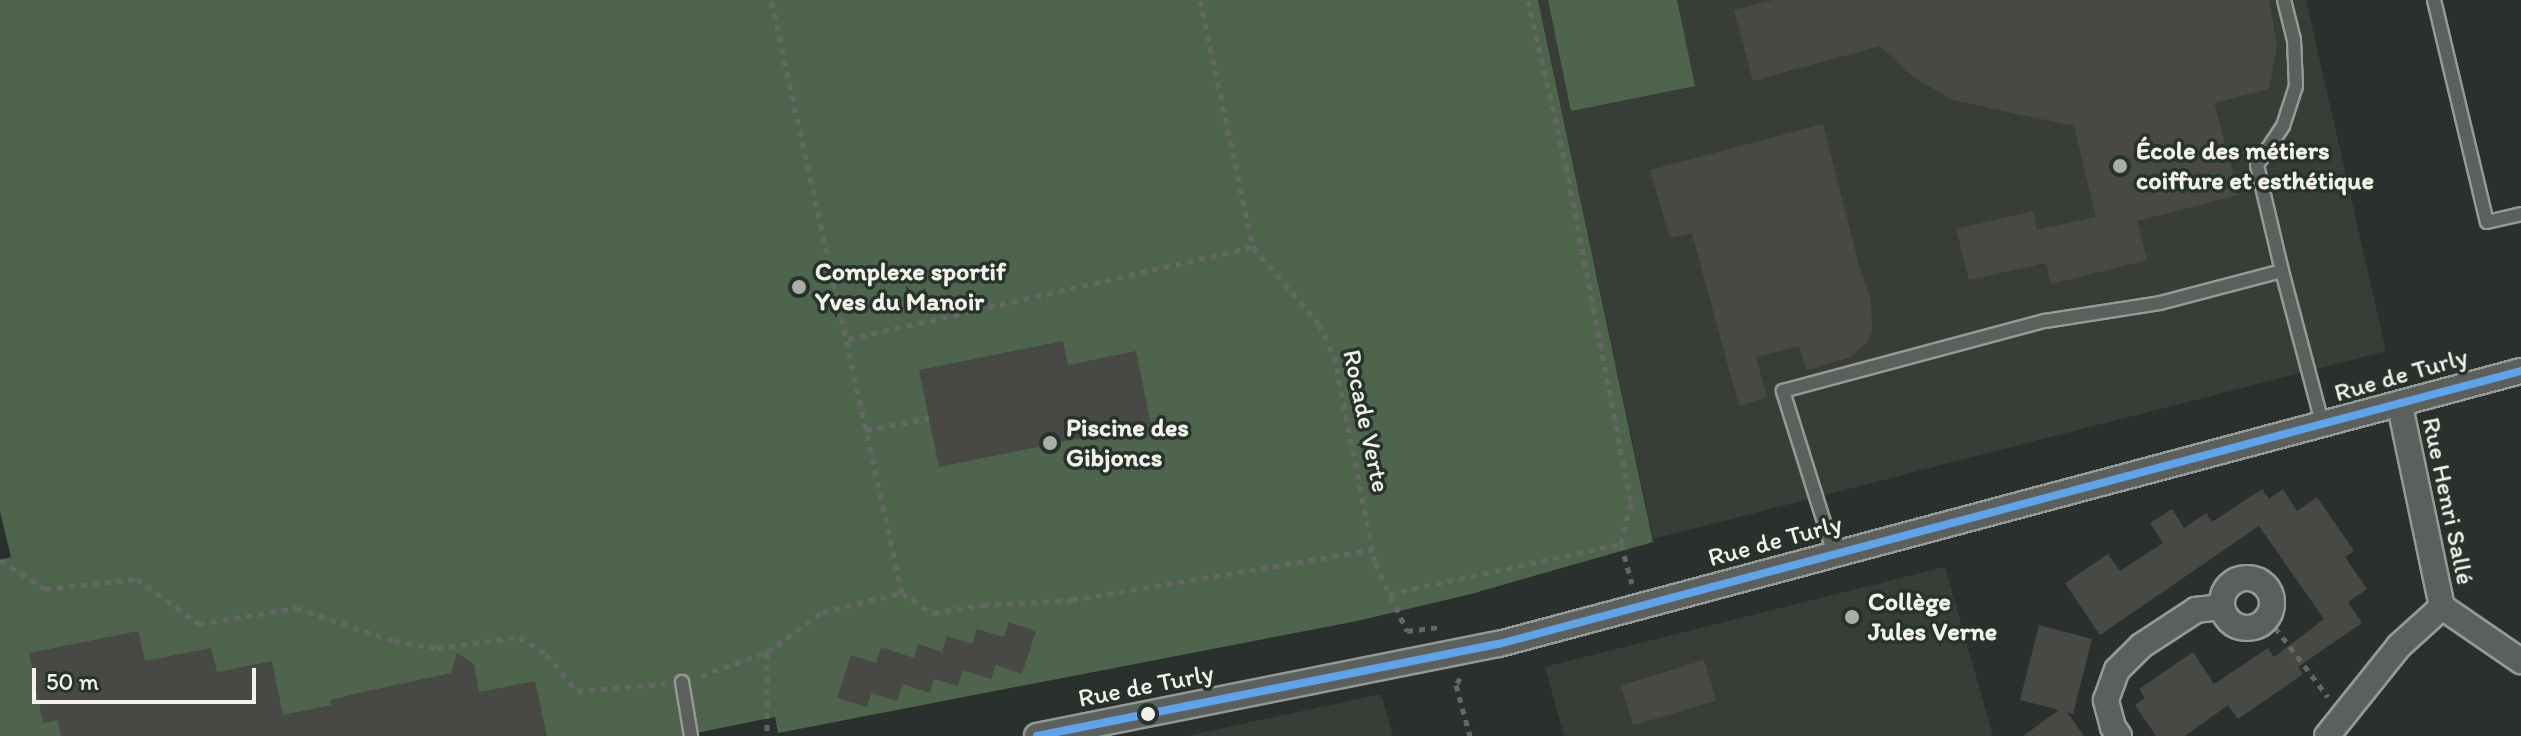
<!DOCTYPE html>
<html>
<head>
<meta charset="utf-8">
<style>
	body { margin:0 }
	#map { position:relative; width:2521px; height:736px; overflow:hidden; background:#29302d; font-family:Itim,sans-serif }
	div>[style] { position:absolute }
	.built>* { inset:0; background:#383e37 }
	.green>* { inset:0; background:#4f644c }
	.building>* { inset:0; background:#484945; transform-origin:0 0 }
	.path>* { height:5px; margin-top:-2.5px; transform-origin:0; background:repeating-linear-gradient(90deg,#646764 0 6px,transparent 0 12px) }
	.roads { filter:drop-shadow(2px 0 #969996) drop-shadow(-2px 0 #969996) drop-shadow(0 2px #969996) drop-shadow(0 -2px #969996) }
	.service>* { height:12px; margin:-6px; padding:0 6px; transform-origin:6px; border-radius:6px; background:#5c605c }
	.minor>* { height:24px; margin:-12px; padding:0 12px; transform-origin:12px; border-radius:12px; background:#5c605c }
	.minor>.ring { margin:-12px; padding:0; box-sizing:content-box; background:none; border:24px solid #5c605c; border-radius:50% }
	.bus-1>* { height:8px; margin:-4px; padding:0 4px; transform-origin:4px; border-radius:4px; background:#60a3e7 }
	.dots>* { width:22px; height:22px; translate:-50% -50%; box-sizing:border-box; border:4px solid #26332d; border-radius:50% }
	span { translate:-50% -50%; white-space:nowrap; text-align:center; line-height:1.15; -webkit-text-stroke:7px #26332d; paint-order:stroke }
	.poi-label { font-size:26px; color:#f4f1e8; font-weight:700 }
	.left { translate:0 -50%; text-align:left }
	.street-label { font-size:26px; color:#f4f1e8 }
	.scale { position:absolute; left:32px; top:668px; width:224px; height:36px; box-sizing:border-box; border:4px solid #f4f1e8; border-top:0; padding-left:10px; font-size:24px; line-height:28px; white-space:nowrap; color:#f4f1e8; -webkit-text-stroke:6px #26332d; paint-order:stroke }
</style>
</head>
<body>
<div id="map">
	<div class="built">
		<div style="clip-path:polygon(1538px 0,2306px 0,2386px 351px,1653px 539px)"></div>
		<div style="clip-path:polygon(1945px 567px,1993px 736px,1564px 736px,1545px 667px)"></div>
		<div style="clip-path:polygon(1381px 694px,1393px 736px,1187px 736px)"></div>
	</div>
	<div class="green">
		<div style="clip-path:polygon(0 0,1538px 0,1653px 542px,1471px 594px,1357px 621px,778px 733px,775px 717px,681px 736px,0 736px,0 560px,11px 557px,0 512px)"></div>
		<div style="clip-path:polygon(1548px 0,1677px 0,1695px 86px,1571px 111px)"></div>
	</div>
	<div class="building">
		<div style="clip-path:polygon(1773px 0,2269px 0,2277px 45px,2269px 89px,2214px 103px,2239px 195px,2137px 221px,2147px 260px,2051px 284px,2046px 263px,1969px 280px,1956px 229px,2033px 211px,2037px 230px,2096px 217px,2074px 126px,1953px 100px,1915px 78px,1880px 46px,1753px 81px,1734px 10px)"></div>
		<div style="clip-path:polygon(1823px 124px,1859px 266px,1871px 300px,1872px 329px,1868px 341px,1851px 357px,1807px 370px,1799px 346px,1756px 357px,1767px 397px,1739px 406px,1692px 233px,1670px 238px,1650px 170px)"></div>
		<div style="clip-path:polygon(1063px 341px,1068px 365px,1136px 351px,1151px 424px,939px 467px,919px 370px)"></div>
		<div style="clip-path:polygon(2262px 489px,2269px 499px,2283px 489px,2297px 511px,2317px 497px,2354px 551px,2345px 557px,2367px 589px,2348px 602px,2362px 623px,2298px 667px,2303px 674px,2238px 719px,2228px 705px,2185px 736px,2156px 736px,2135px 705px,2145px 698px,2139px 689px,2193px 652px,2214px 684px,2268px 648px,2274px 657px,2324px 619px,2259px 526px,2100px 635px,2065px 583px,2108px 554px,2120px 571px,2163px 543px,2150px 523px,2172px 509px,2184px 528px,2206px 513px,2212px 522px)"></div>
		<div style="clip-path:polygon(1009px 622px,1036px 631px,1022px 674px,996px 665px,991px 679px,963px 670px,958px 686px,934px 679px,930px 693px,903px 684px,897px 701px,871px 693px,867px 707px,837px 698px,851px 655px,876px 663px,881px 647px,914px 658px,918px 644px,942px 652px,947px 636px,972px 644px,977px 629px,1004px 637px)"></div>
		<div style="clip-path:polygon(2039px 625px,2092px 639px,2073px 714px,2067px 712px,2084px 736px,2023px 736px,2059px 710px,2020px 700px)"></div>
		<div style="clip-path:polygon(138px 631px,145px 661px,211px 648px,217px 672px,272px 661px,283px 715px,331px 705px,330px 700px,363px 692px,451px 673px,457px 653px,474px 664px,479px 692px,535px 681px,547px 736px,61px 736px,58px 720px,43px 723px,29px 653px)"></div>
		<div style="left:1704px;top:660px;width:42px;height:87px;rotate:73deg"></div>
	</div>
	<div class="path">
		<div style="left:1200px;top:0;width:253px;rotate:77.9deg"></div>
		<div style="left:1253px;top:247px;width:101px;rotate:49.4deg"></div>
		<div style="left:1319px;top:324px;width:35px;rotate:65deg"></div>
		<div style="left:1334px;top:356px;width:211px;rotate:78.8deg"></div>
		<div style="left:1375px;top:563px;width:75px;rotate:64.8deg"></div>
		<div style="left:1407px;top:631px;width:34px;rotate:-7deg"></div>
		<div style="left:1528px;top:0;width:170px;rotate:77.1deg"></div>
		<div style="left:1566px;top:166px;width:343px;rotate:79.1deg"></div>
		<div style="left:1631px;top:503px;width:42px;rotate:103.7deg"></div>
		<div style="left:1621px;top:544px;width:41px;rotate:74.6deg"></div>
		<div style="left:848px;top:339px;width:415px;rotate:-12.8deg"></div>
		<div style="left:866px;top:430px;width:64px;rotate:-10.8deg"></div>
		<div style="left:0;top:560px;width:54px;rotate:32.8deg"></div>
		<div style="left:45px;top:589px;width:93px;rotate:-6.2deg"></div>
		<div style="left:137px;top:579px;width:77px;rotate:36deg"></div>
		<div style="left:199px;top:624px;width:98px;rotate:-9.4deg"></div>
		<div style="left:296px;top:608px;width:103px;rotate:18.6deg"></div>
		<div style="left:394px;top:641px;width:44px;rotate:9.2deg"></div>
		<div style="left:437px;top:648px;width:83px;rotate:-7.6deg"></div>
		<div style="left:519px;top:637px;width:32px;rotate:32deg"></div>
		<div style="left:546px;top:654px;width:48px;rotate:50deg"></div>
		<div style="left:577px;top:691px;width:88px;rotate:-4.5deg"></div>
		<div style="left:902px;top:593px;width:37px;rotate:33deg"></div>
		<div style="left:933px;top:613px;width:51px;rotate:-9.1deg"></div>
		<div style="left:983px;top:605px;width:89px;rotate:-3.2deg"></div>
		<div style="left:1072px;top:600px;width:304px;rotate:-9.5deg"></div>
		<div style="left:1389px;top:594px;width:237px;rotate:-12.2deg"></div>
		<div style="left:2268px;top:618px;width:99px;rotate:52.8deg"></div>
		<div style="left:767px;top:652px;width:84px;rotate:90deg"></div>
		<div style="left:701px;top:676px;width:70px;rotate:-20deg"></div>
		<div style="left:767px;top:652px;width:68px;rotate:-36deg"></div>
		<div style="left:822px;top:612px;width:82px;rotate:-13.4deg"></div>
		<div style="left:902px;top:593px;width:607px;rotate:-102.46deg"></div>
		<div style="left:1460px;top:678px;width:8px;rotate:120deg"></div>
		<div style="left:1456px;top:685px;width:53px;rotate:74.6deg"></div>
	</div>
	<div class="roads">
		<div class="service">
			<div style="left:2434px;top:0;width:228px;rotate:76.6deg"></div>
			<div style="left:2487px;top:222px;width:35px;rotate:-13deg"></div>
			<div style="left:2282px;top:271px;width:109px;rotate:-103.3deg"></div>
			<div style="left:2257px;top:165px;width:47px;rotate:-56.3deg"></div>
			<div style="left:2283px;top:126px;width:42px;rotate:-72deg"></div>
			<div style="left:2296px;top:86px;width:46px;rotate:-92.5deg"></div>
			<div style="left:2294px;top:40px;width:41px;rotate:-104deg"></div>
			<div style="left:1834px;top:554px;width:171px;rotate:-107.4deg"></div>
			<div style="left:1783px;top:391px;width:271px;rotate:-15deg"></div>
			<div style="left:2045px;top:321px;width:116px;rotate:-8.9deg"></div>
			<div style="left:2160px;top:303px;width:126px;rotate:-14.7deg"></div>
			<div style="left:2282px;top:271px;width:160px;rotate:75.2deg"></div>
			<div style="left:682px;top:682px;width:55px;rotate:80.5deg"></div>
		</div>
		<div class="minor">
			<div style="left:2400px;top:406px;width:205px;rotate:78.2deg"></div>
			<div style="left:2442px;top:607px;width:96px;rotate:34.4deg"></div>
			<div class="ring" style="left:2222px;top:578px;width:26px;height:26px"></div>
			<div style="left:1037px;top:736px;width:471px;rotate:-11.3deg"></div>
			<div style="left:1499px;top:644px;width:1058px;rotate:-14.96deg"></div>
			<div style="left:2119px;top:736px;width:11px;rotate:-124deg"></div>
			<div style="left:2113px;top:727px;width:28px;rotate:-105deg"></div>
			<div style="left:2106px;top:700px;width:32px;rotate:-70deg"></div>
			<div style="left:2117px;top:670px;width:34px;rotate:-45deg"></div>
			<div style="left:2141px;top:646px;width:66px;rotate:-33.2deg"></div>
			<div style="left:2196px;top:610px;width:26px;rotate:-7deg"></div>
			<div style="left:2327px;top:736px;width:115px;rotate:-51.3deg"></div>
			<div style="left:2399px;top:646px;width:58px;rotate:-42.2deg"></div>
		</div>
	</div>
	<div class="bus-1">
		<div style="left:1037px;top:736px;width:471px;rotate:-11.3deg"></div>
		<div style="left:1499px;top:644px;width:1058px;rotate:-14.96deg"></div>
	</div>
	<div class="dots">
		<div style="left:2120px;top:166px;background:#adada7"></div>
		<div style="left:799px;top:287px;background:#adada7"></div>
		<div style="left:1050px;top:443px;background:#adada7"></div>
		<div style="left:1852px;top:617px;background:#adada7"></div>
		<div style="left:1148px;top:714px;background:#f4f1e8"></div>
	</div>
	<div class="poi-label">
		<span class="left" style="left:2136px;top:166px">École des métiers<br>coiffure et esthétique</span>
		<span class="left" style="left:815px;top:287px">Complexe sportif<br>Yves du Manoir</span>
		<span class="left" style="left:1066px;top:443px">Piscine des<br>Gibjoncs</span>
		<span class="left" style="left:1868px;top:617px">Collège<br>Jules Verne</span>
	</div>
	<div class="street-label">
		<span style="left:2401px;top:375px;rotate:-16deg">Rue de Turly</span>
		<span style="left:1366px;top:421px;rotate:78deg">Rocade Verte</span>
		<span style="left:2448px;top:501px;rotate:78deg">Rue Henri Sallé</span>
		<span style="left:1775px;top:541px;rotate:-15deg">Rue de Turly</span>
		<span style="left:1146px;top:686px;rotate:-11deg">Rue de Turly</span>
	</div>
	<div class="scale">50 m</div>
</div>
</body>
</html>
